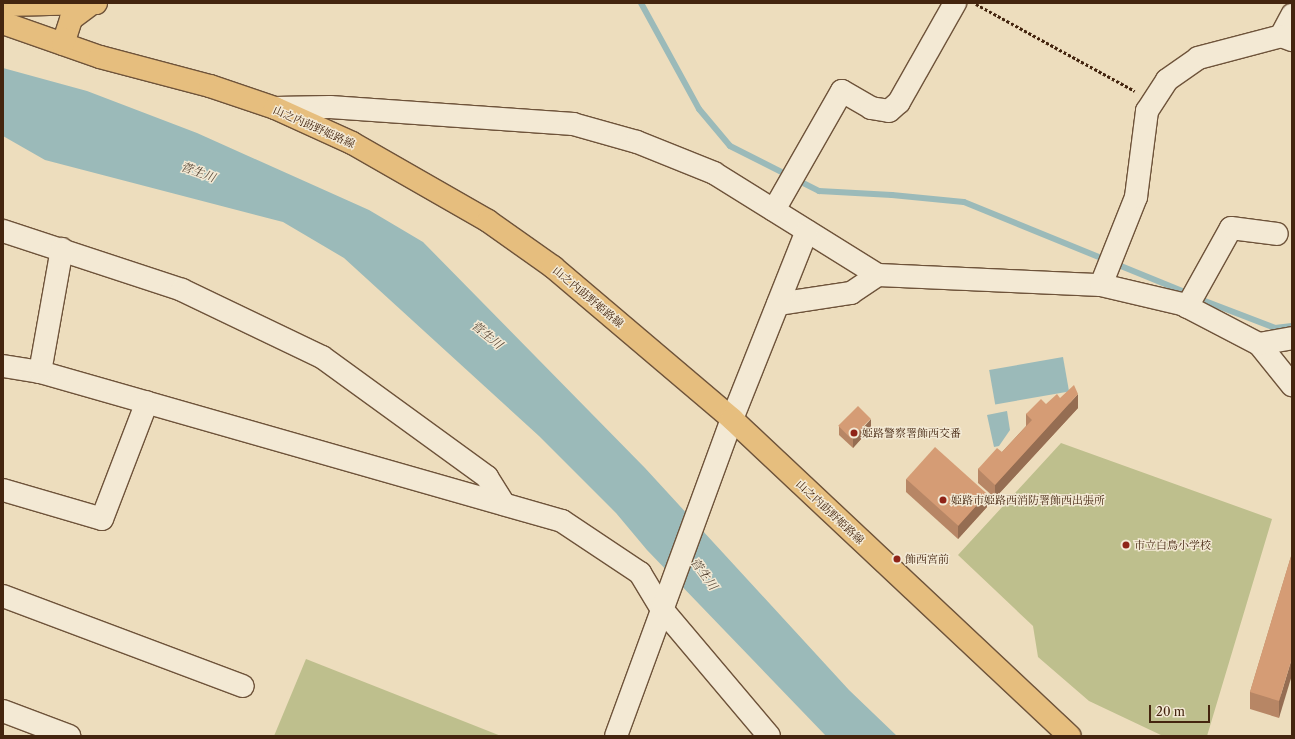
<!DOCTYPE html>
<html>
<head>
<meta charset="utf-8">
<style>
	body { margin:0 }
	#map { position:relative; width:1295px; height:739px; overflow:hidden; background:#edddbd; font-family:"Libre Caslon Text","Noto Serif JP",serif }
	div>[style] { position:absolute }
	.green>* { inset:0; background:#bebf8d }
	.water>* { inset:0; background:#9bbab9; transform-origin:0 0 }
	.stream>* { height:6px; margin:-3px; padding:0 3px; transform-origin:3px; border-radius:3px; background:#9bbab9 }
	.path>* { height:2.5px; margin-top:-1.25px; transform-origin:0; background:repeating-linear-gradient(90deg,#44250f 0 3px,transparent 0 5px) }
	.roads { filter:drop-shadow(1px 0 #6e533a) drop-shadow(-1px 0 #6e533a) drop-shadow(0 1px #6e533a) drop-shadow(0 -1px #6e533a) }
	.minor>* { height:22px; margin:-11px; padding:0 11px; transform-origin:11px; border-radius:11px; background:#f3e9d4 }
	.major>* { height:22px; margin:-11px; padding:0 11px; transform-origin:11px; border-radius:11px; background:#e6be7e }
	.wall>* { inset:0; background:#b78665 }
	.shaded-wall>* { inset:0; background:#956d52 }
	.building>* { inset:0; background:#d59c75; transform-origin:0 0 }
	.dots>* { width:11px; height:11px; translate:-50% -50%; box-sizing:border-box; border:2px solid #f3e9d4; border-radius:50% }
	span { translate:-50% -50%; white-space:nowrap; text-align:center; line-height:1.15; -webkit-text-stroke:3px #f3e9d4; paint-order:stroke }
	.street-label { font-size:11px; color:#44250f }
	.poi-label { font-size:11px; color:#44250f }
	.left { translate:0 -50%; text-align:left }
	.water-label { font-size:12px; color:#5a4a3a; font-style:italic }
	.frame { position:absolute; inset:0; border:4px solid #44250f; pointer-events:none }
	.scale { position:absolute; left:1149px; top:705px; width:61px; height:18px; box-sizing:border-box; border:2px solid #44250f; border-top:0; padding-left:5px; font-size:12px; line-height:14px; white-space:nowrap; color:#44250f; -webkit-text-stroke:3px #f3e9d4; paint-order:stroke }
</style>
</head>
<body>
<div id="map">
	<div class="green">
		<div style="clip-path:polygon(1061px 443px,1272px 519px,1207px 736px,1163px 736px,1089px 701px,1038px 657px,1033px 626px,958px 555px)"></div>
		<div style="clip-path:polygon(306px 659px,501px 736px,274px 736px)"></div>
	</div>
	<div class="water">
		<div style="clip-path:polygon(3px 68px,87px 91px,197px 133px,369px 210px,423px 242px,645px 468px,849px 690px,897px 736px,826px 736px,647px 550px,616px 513px,539px 436px,344px 258px,283px 222px,45px 160px,3px 136px)"></div>
		<div style="left:1063px;top:357px;width:35px;height:75px;rotate:80deg"></div>
		<div style="clip-path:polygon(1007px 411px,1010px 430px,999px 446px,994px 447px,987px 415px)"></div>
	</div>
	<div class="stream">
		<div style="left:641px;top:3px;width:121px;rotate:61.3deg"></div>
		<div style="left:699px;top:109px;width:48px;rotate:50deg"></div>
		<div style="left:730px;top:146px;width:100px;rotate:26.8deg"></div>
		<div style="left:819px;top:191px;width:73px;rotate:3.1deg"></div>
		<div style="left:892px;top:195px;width:72px;rotate:5.6deg"></div>
		<div style="left:964px;top:202px;width:243px;rotate:22.2deg"></div>
		<div style="left:1197px;top:298px;width:84px;rotate:21deg"></div>
		<div style="left:1275px;top:328px;width:17px;rotate:-7deg"></div>
	</div>
	<div class="path">
		<div style="left:976px;top:4px;width:181px;rotate:28.7deg"></div>
	</div>
	<div class="roads">
		<div class="minor">
			<div style="left:1281px;top:36px;width:24px;rotate:-62deg"></div>
			<div style="left:275px;top:108px;width:55px;rotate:-1deg"></div>
			<div style="left:330px;top:107px;width:244px;rotate:4deg"></div>
			<div style="left:573px;top:124px;width:66px;rotate:15.7deg"></div>
			<div style="left:637px;top:142px;width:83px;rotate:21.9deg"></div>
			<div style="left:714px;top:173px;width:193px;rotate:31.9deg"></div>
			<div style="left:878px;top:275px;width:223px;rotate:2.6deg"></div>
			<div style="left:1101px;top:285px;width:83px;rotate:13.2deg"></div>
			<div style="left:1182px;top:304px;width:87px;rotate:27.5deg"></div>
			<div style="left:1259px;top:344px;width:53px;rotate:51.2deg"></div>
			<div style="left:774px;top:210px;width:137px;rotate:-60.3deg"></div>
			<div style="left:842px;top:91px;width:34px;rotate:30deg"></div>
			<div style="left:871px;top:108px;width:18px;rotate:9deg"></div>
			<div style="left:889px;top:111px;width:13px;rotate:-42deg"></div>
			<div style="left:899px;top:102px;width:114px;rotate:-60.5deg"></div>
			<div style="left:3px;top:231px;width:188px;rotate:18.2deg"></div>
			<div style="left:182px;top:290px;width:155px;rotate:25.6deg"></div>
			<div style="left:322px;top:357px;width:204px;rotate:36deg"></div>
			<div style="left:487px;top:477px;width:32px;rotate:58deg"></div>
			<div style="left:1101px;top:285px;width:95px;rotate:-68.3deg"></div>
			<div style="left:1136px;top:197px;width:87px;rotate:-82.7deg"></div>
			<div style="left:1147px;top:111px;width:37px;rotate:-57deg"></div>
			<div style="left:1167px;top:80px;width:38px;rotate:-35deg"></div>
			<div style="left:1198px;top:58px;width:86px;rotate:-14.8deg"></div>
			<div style="left:1281px;top:36px;width:12px;rotate:20deg"></div>
			<div style="left:778px;top:304px;width:74px;rotate:-8.6deg"></div>
			<div style="left:851px;top:293px;width:32px;rotate:-34deg"></div>
			<div style="left:1187px;top:307px;width:90px;rotate:-60.9deg"></div>
			<div style="left:1231px;top:228px;width:46px;rotate:7.4deg"></div>
			<div style="left:1259px;top:344px;width:34px;rotate:-10deg"></div>
			<div style="left:3px;top:366px;width:37px;rotate:9deg"></div>
			<div style="left:40px;top:372px;width:543px;rotate:15.93deg"></div>
			<div style="left:562px;top:521px;width:94px;rotate:33.7deg"></div>
			<div style="left:640px;top:573px;width:41px;rotate:59deg"></div>
			<div style="left:661px;top:608px;width:167px;rotate:49.8deg"></div>
			<div style="left:40px;top:372px;width:125px;rotate:-79.9deg"></div>
			<div style="left:3px;top:490px;width:103px;rotate:16.3deg"></div>
			<div style="left:102px;top:519px;width:125px;rotate:-69deg"></div>
			<div style="left:3px;top:596px;width:256px;rotate:20.6deg"></div>
			<div style="left:3px;top:711px;width:71px;rotate:20.7deg"></div>
			<div style="left:616px;top:736px;width:338px;rotate:-69.9deg"></div>
			<div style="left:732px;top:419px;width:202px;rotate:-68.3deg"></div>
		</div>
		<div class="major">
			<div style="left:3px;top:5px;width:93px;rotate:-1.2deg"></div>
			<div style="left:3px;top:23px;width:103px;rotate:19.3deg"></div>
			<div style="left:100px;top:57px;width:114px;rotate:14.8deg"></div>
			<div style="left:210px;top:86px;width:69px;rotate:18.7deg"></div>
			<div style="left:275px;top:108px;width:85px;rotate:24.4deg"></div>
			<div style="left:352px;top:143px;width:157px;rotate:29.8deg"></div>
			<div style="left:488px;top:221px;width:80px;rotate:35.3deg"></div>
			<div style="left:553px;top:267px;width:235px;rotate:40.3deg"></div>
			<div style="left:732px;top:419px;width:463px;rotate:43.2deg"></div>
			<div style="left:63px;top:44px;width:26px;rotate:-72deg"></div>
			<div style="left:71px;top:19px;width:26px;rotate:-37deg"></div>
		</div>
	</div>
	<div class="wall">
		<div style="clip-path:polygon(1060px 398px,1078px 408px,995px 498px,978px 483px,978px 469px,1002px 452px,1026px 426px,1026px 414px)"></div>
		<div style="clip-path:polygon(839px 426px,871px 428px,853px 448px,839px 435px)"></div>
		<div style="clip-path:polygon(906px 479px,987px 507px,958px 539px,906px 492px)"></div>
		<div style="clip-path:polygon(1292px 553px,1279px 718px,1250px 709px,1250px 692px)"></div>
	</div>
	<div class="shaded-wall">
		<div style="clip-path:polygon(1078px 394px,1078px 408px,995px 498px,995px 485px)"></div>
		<div style="clip-path:polygon(871px 419px,871px 428px,853px 448px,853px 439px)"></div>
		<div style="clip-path:polygon(987px 494px,987px 507px,958px 539px,958px 526px)"></div>
		<div style="clip-path:polygon(1292px 658px,1292px 675px,1279px 718px,1279px 701px)"></div>
	</div>
	<div class="building">
		<div style="clip-path:polygon(1074px 385px,1078px 394px,995px 485px,978px 469px,997px 448px,1002px 452px,1032px 420px,1026px 414px,1041px 399px,1046px 404px,1057px 394px,1060px 398px)"></div>
		<div style="left:858px;top:406px;width:18px;height:28px;rotate:45deg"></div>
		<div style="left:935px;top:447px;width:70px;height:43px;rotate:42deg"></div>
		<div style="clip-path:polygon(1292px 553px,1292px 658px,1279px 701px,1250px 692px)"></div>
	</div>
	<div class="dots">
		<div style="left:854px;top:433px;background:#8f2418"></div>
		<div style="left:943px;top:500px;background:#8f2418"></div>
		<div style="left:1126px;top:545px;background:#8f2418"></div>
		<div style="left:897px;top:559px;background:#8f2418"></div>
	</div>
	<div class="street-label">
		<span style="left:314px;top:127px;rotate:24deg">山之内莇野姫路線</span>
		<span style="left:588px;top:297px;rotate:40deg">山之内莇野姫路線</span>
		<span style="left:830px;top:512px;rotate:43deg">山之内莇野姫路線</span>
	</div>
	<div class="poi-label">
		<span class="left" style="left:862px;top:433px">姫路警察署飾西交番</span>
		<span class="left" style="left:951px;top:500px">姫路市姫路西消防署飾西出張所</span>
		<span class="left" style="left:1134px;top:545px">市立白鳥小学校</span>
		<span class="left" style="left:905px;top:559px">飾西宮前</span>
	</div>
	<div class="water-label">
		<span style="left:198px;top:172px;rotate:20deg">菅生川</span>
		<span style="left:487px;top:335px;rotate:39deg">菅生川</span>
		<span style="left:704px;top:574px;rotate:54deg">菅生川</span>
	</div>
	<div class="frame"></div>
	<div class="scale">20 m</div>
</div>
</body>
</html>
